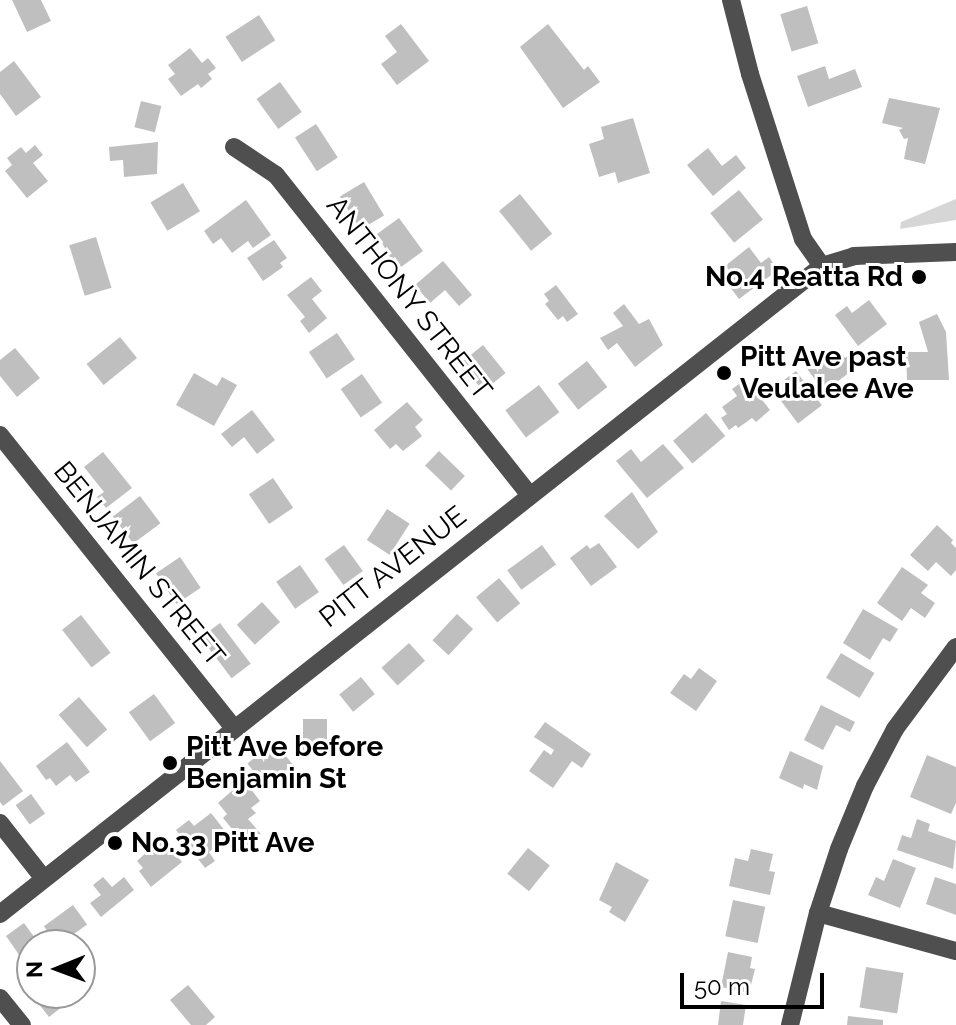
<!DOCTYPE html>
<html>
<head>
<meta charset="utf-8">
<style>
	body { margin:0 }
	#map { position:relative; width:956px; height:1025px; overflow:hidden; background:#fff; font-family:Raleway,sans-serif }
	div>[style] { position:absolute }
	.green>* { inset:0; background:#d6d6d6 }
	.building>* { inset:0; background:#bfbfbf; transform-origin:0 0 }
	.minor>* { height:18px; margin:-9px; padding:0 9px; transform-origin:9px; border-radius:9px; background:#4f4f4f }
	.dots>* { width:22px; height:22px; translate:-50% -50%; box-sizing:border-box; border:4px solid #fff; border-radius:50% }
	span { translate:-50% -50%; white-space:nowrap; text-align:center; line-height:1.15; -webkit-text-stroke:6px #fff; paint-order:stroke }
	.poi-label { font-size:28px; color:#000; font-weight:700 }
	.right { translate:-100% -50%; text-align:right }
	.left { translate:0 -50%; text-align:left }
	.street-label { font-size:28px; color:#000 }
	.north { position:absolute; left:16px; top:929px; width:80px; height:80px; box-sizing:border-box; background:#fff; border:2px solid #999; border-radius:50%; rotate:269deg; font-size:22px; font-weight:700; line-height:32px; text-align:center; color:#000 }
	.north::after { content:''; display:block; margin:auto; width:28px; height:36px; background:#000; clip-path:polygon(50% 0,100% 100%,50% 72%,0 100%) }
	.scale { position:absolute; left:680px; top:973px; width:144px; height:36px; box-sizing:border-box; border:4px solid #000; border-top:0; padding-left:10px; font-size:24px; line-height:28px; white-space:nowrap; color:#000; -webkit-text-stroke:6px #fff; paint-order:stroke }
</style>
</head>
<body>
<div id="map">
	<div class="green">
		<div style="clip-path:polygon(956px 199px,956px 220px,900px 229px,901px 222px)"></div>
	</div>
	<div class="building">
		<div style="clip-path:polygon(12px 0,41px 0,51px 21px,27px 32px)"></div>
		<div style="left:807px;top:6px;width:39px;height:28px;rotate:73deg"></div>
		<div style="left:259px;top:15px;width:30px;height:40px;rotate:57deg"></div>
		<div style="clip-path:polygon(401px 24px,429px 61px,397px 85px,381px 64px,397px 52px,385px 36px)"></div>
		<div style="clip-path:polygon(548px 24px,584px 70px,588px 66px,600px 82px,563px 108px,520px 47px)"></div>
		<div style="clip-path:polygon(190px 48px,202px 63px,208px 58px,216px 68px,208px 74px,212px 79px,201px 88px,198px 84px,181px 96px,168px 79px,175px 74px,168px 65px)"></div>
		<div style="clip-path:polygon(14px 61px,41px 97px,16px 116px,0 94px,0 72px)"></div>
		<div style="clip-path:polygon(825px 66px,829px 79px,855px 69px,862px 87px,808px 107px,797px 76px)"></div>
		<div style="left:280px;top:82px;width:37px;height:29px;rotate:54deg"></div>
		<div style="clip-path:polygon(889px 98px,940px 108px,925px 164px,904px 159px,908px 138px,904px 139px,899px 130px,903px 128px,882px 123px)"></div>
		<div style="left:141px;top:101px;width:21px;height:27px;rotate:14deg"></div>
		<div style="clip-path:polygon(633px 118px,650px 173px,618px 183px,615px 172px,599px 177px,589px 144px,604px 139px,601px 127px)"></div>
		<div style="left:316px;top:124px;width:40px;height:25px;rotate:57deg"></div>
		<div style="clip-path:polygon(158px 142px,157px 174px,124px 177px,123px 160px,110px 161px,109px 147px)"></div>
		<div style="clip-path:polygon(35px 145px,43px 155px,33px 163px,48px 181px,27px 198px,5px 171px,12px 165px,7px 158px,21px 147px,26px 153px)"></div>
		<div style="clip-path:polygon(708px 148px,722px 166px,736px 155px,746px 168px,713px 196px,687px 165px)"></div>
		<div style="left:364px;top:182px;width:39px;height:28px;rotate:59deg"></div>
		<div style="left:183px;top:183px;width:33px;height:38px;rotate:59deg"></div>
		<div style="left:739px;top:190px;width:38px;height:37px;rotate:51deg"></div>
		<div style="left:520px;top:194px;width:51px;height:27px;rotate:51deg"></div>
		<div style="clip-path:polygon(246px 200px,271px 235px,253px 248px,248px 241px,232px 253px,221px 238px,213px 244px,204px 231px)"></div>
		<div style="clip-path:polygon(399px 218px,423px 251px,401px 267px,395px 257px,391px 259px,377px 234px)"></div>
		<div style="left:96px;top:237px;width:53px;height:28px;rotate:73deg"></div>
		<div style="clip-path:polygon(274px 240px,287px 258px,280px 263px,283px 267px,263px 281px,247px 258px)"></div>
		<div style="clip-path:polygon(749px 247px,761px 263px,769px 257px,778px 270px,739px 299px,724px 279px,732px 273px,725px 266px)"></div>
		<div style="clip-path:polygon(443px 261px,472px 295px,459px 306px,445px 290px,430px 303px,415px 285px)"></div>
		<div style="clip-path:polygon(311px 277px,322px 291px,312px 299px,327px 318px,309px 333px,300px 321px,305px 317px,287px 295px)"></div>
		<div style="clip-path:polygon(556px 285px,578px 314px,567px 322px,563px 316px,558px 320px,545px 304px,549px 301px,544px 294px)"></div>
		<div style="clip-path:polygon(869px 300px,887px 324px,858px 346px,835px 315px,847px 306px,852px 313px)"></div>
		<div style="clip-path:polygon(624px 304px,639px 324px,649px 319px,663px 345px,635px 367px,617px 343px,608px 350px,600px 338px,623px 326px,613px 313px)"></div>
		<div style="clip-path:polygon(937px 314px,946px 332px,949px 380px,907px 380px,906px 352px,928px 352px,919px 322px)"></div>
		<div style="left:337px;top:333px;width:32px;height:34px;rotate:56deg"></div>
		<div style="left:120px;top:337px;width:27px;height:43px;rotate:51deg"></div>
		<div style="left:483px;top:345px;width:36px;height:29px;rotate:51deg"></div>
		<div style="clip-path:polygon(15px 348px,40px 378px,17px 397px,0 376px,0 360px)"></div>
		<div style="clip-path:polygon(839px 349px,845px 358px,850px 354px,859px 365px,824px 392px,805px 366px,819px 355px,823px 360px)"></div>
		<div style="left:587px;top:361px;width:33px;height:37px;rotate:52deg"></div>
		<div style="left:796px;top:371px;width:43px;height:30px;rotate:53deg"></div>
		<div style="clip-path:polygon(194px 373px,217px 386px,222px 377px,237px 385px,214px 426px,176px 405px)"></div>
		<div style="left:362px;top:374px;width:35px;height:26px;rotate:55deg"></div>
		<div style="clip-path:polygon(746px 379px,770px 410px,756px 422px,752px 418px,738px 428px,736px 425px,729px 430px,721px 418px,727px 414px,722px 407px,737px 396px,732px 389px)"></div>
		<div style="left:539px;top:385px;width:34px;height:42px;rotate:53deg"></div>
		<div style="clip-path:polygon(407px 402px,423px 420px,415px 427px,422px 436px,403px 451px,396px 444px,390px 449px,374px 430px)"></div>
		<div style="clip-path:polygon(252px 410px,275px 440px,257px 454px,244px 437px,232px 447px,221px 434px)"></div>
		<div style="left:706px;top:413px;width:30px;height:43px;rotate:50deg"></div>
		<div style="clip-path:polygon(663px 444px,684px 468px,647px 498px,616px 461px,631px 449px,641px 462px)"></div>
		<div style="left:439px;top:451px;width:36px;height:20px;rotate:44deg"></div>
		<div style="clip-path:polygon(103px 452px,132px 488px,106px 508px,97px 497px,104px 492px,84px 467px)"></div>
		<div style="left:273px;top:478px;width:36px;height:29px;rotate:56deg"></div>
		<div style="clip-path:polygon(632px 492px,658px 532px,638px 549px,604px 516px)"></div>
		<div style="left:140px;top:496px;width:34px;height:34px;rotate:53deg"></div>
		<div style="left:387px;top:509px;width:27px;height:37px;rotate:33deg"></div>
		<div style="clip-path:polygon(937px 525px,953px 540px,951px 543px,956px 548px,956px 570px,951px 576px,936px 562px,928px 571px,910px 555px)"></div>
		<div style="clip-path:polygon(599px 543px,617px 567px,591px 586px,570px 558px,587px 545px,590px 549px)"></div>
		<div style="left:344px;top:545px;width:32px;height:24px;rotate:54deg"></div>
		<div style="left:542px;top:545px;width:24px;height:43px;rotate:54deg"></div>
		<div style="left:180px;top:557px;width:37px;height:29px;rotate:56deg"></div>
		<div style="left:300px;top:565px;width:33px;height:29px;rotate:55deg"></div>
		<div style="clip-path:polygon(902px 567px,928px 585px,921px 593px,935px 603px,925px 618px,911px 608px,902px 621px,877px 603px)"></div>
		<div style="left:499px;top:578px;width:33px;height:30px;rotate:50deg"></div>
		<div style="left:262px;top:602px;width:27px;height:34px;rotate:48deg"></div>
		<div style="clip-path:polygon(863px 609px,898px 629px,890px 642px,883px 638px,870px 660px,843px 643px)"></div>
		<div style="left:457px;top:614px;width:22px;height:36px;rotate:43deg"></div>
		<div style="left:81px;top:615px;width:48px;height:24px;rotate:52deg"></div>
		<div style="left:220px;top:623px;width:51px;height:24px;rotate:53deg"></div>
		<div style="left:409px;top:643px;width:24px;height:37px;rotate:48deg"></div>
		<div style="left:841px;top:653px;width:39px;height:29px;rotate:31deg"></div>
		<div style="clip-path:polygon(699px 668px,717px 681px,696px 711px,670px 693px,684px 674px,691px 679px)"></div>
		<div style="left:361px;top:677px;width:22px;height:28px;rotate:51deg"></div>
		<div style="left:154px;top:694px;width:36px;height:31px;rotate:54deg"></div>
		<div style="left:79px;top:697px;width:43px;height:27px;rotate:49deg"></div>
		<div style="clip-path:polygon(821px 705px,855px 722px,850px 732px,836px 725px,823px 750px,804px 740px)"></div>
		<div style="left:303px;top:719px;width:24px;height:32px"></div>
		<div style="clip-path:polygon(545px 722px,591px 754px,582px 768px,572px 761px,553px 788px,529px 771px,544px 750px,551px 755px,554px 750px,534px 737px)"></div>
		<div style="clip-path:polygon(67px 742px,90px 772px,76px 782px,70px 775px,56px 786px,50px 778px,46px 780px,36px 766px)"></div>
		<div style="left:275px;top:742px;width:29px;height:35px;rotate:52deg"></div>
		<div style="clip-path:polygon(790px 751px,823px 766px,817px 790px,804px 784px,803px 789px,779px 778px)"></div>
		<div style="clip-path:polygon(927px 755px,956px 767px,956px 803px,951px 814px,910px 797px)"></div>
		<div style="clip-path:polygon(0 761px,23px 791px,3px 806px,0 802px)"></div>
		<div style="clip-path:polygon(240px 775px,260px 801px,251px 808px,256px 813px,248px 819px,261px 834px,246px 846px,223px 818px,227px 814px,218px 803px,234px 789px,229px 784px)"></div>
		<div style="left:31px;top:794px;width:24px;height:19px;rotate:54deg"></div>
		<div style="clip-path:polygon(211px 813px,229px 836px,209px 852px,215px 861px,205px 868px,176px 830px,189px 820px,194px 826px)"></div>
		<div style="clip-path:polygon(917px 819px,930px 824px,928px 831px,956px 841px,953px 869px,897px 850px,902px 835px,911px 838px)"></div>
		<div style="clip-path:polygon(162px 838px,182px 862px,151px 887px,139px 871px,143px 868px,137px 861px)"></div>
		<div style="left:528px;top:848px;width:28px;height:33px;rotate:39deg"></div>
		<div style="clip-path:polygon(751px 849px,773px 854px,769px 871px,775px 872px,770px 895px,729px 886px,735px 858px,748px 861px)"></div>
		<div style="clip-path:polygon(893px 859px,916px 868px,900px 908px,868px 895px,876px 877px,884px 881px)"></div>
		<div style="clip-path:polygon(616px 862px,649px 880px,625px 922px,609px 912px,612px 907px,599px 900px)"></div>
		<div style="clip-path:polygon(103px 877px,112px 887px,124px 877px,134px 890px,101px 917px,90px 903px,101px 895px,93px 885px)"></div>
		<div style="clip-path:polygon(935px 877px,956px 884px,956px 915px,926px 904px)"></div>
		<div style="left:733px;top:900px;width:33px;height:37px;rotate:12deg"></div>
		<div style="left:73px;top:905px;width:24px;height:36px;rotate:54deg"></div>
		<div style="clip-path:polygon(24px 923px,40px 945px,32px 945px,32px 956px,24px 962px,6px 936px)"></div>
		<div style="clip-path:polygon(728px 952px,752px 957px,750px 968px,755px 969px,749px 993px,721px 987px)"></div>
		<div style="left:866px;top:967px;width:38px;height:41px;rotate:9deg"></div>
		<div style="clip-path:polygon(188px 985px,215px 1017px,206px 1025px,191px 1025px,170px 1000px)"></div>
		<div style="clip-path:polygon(32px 986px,32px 993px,72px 993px,75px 997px,49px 1017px,28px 990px)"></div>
		<div style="clip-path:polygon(721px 1001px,746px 1005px,743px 1025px,718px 1025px)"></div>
		<div style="clip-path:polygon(848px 1016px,883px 1020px,883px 1025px,847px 1025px)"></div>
	</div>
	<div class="minor">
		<div style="left:731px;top:0;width:76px;rotate:75.6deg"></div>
		<div style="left:750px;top:74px;width:173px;rotate:72.2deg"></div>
		<div style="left:803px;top:239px;width:33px;rotate:55deg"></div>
		<div style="left:234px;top:147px;width:50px;rotate:33.7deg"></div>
		<div style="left:276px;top:175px;width:409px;rotate:51.6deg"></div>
		<div style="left:0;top:435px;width:375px;rotate:51.4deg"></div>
		<div style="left:0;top:823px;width:71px;rotate:51.8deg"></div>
		<div style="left:818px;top:913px;width:143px;rotate:15.4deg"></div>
		<div style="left:0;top:914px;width:1047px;rotate:-38.25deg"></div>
		<div style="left:822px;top:266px;width:34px;rotate:-17deg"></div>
		<div style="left:854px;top:256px;width:102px;rotate:-2.2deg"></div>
		<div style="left:0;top:998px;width:35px;rotate:51deg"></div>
		<div style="left:790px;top:1025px;width:115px;rotate:-76deg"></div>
		<div style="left:818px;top:913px;width:67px;rotate:-71.8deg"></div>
		<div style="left:839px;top:849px;width:68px;rotate:-67.6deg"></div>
		<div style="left:865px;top:786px;width:64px;rotate:-62.2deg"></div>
		<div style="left:895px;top:729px;width:102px;rotate:-53.4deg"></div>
	</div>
	<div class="dots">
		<div style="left:919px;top:277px;background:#000"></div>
		<div style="left:724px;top:373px;background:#000"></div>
		<div style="left:170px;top:763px;background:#000"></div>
		<div style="left:115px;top:843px;background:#000"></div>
	</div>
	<div class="poi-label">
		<span class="right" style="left:903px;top:277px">No.4 Reatta Rd</span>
		<span class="left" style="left:740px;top:373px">Pitt Ave past<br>Veulalee Ave</span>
		<span class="left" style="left:186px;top:763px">Pitt Ave before<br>Benjamin St</span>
		<span class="left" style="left:131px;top:843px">No.33 Pitt Ave</span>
	</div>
	<div class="street-label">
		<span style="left:409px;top:298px;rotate:52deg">ANTHONY STREET</span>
		<span style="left:139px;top:564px;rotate:51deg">BENJAMIN STREET</span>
		<span style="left:393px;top:567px;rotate:-38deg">PITT AVENUE</span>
	</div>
	<div class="north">N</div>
	<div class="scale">50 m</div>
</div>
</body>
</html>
